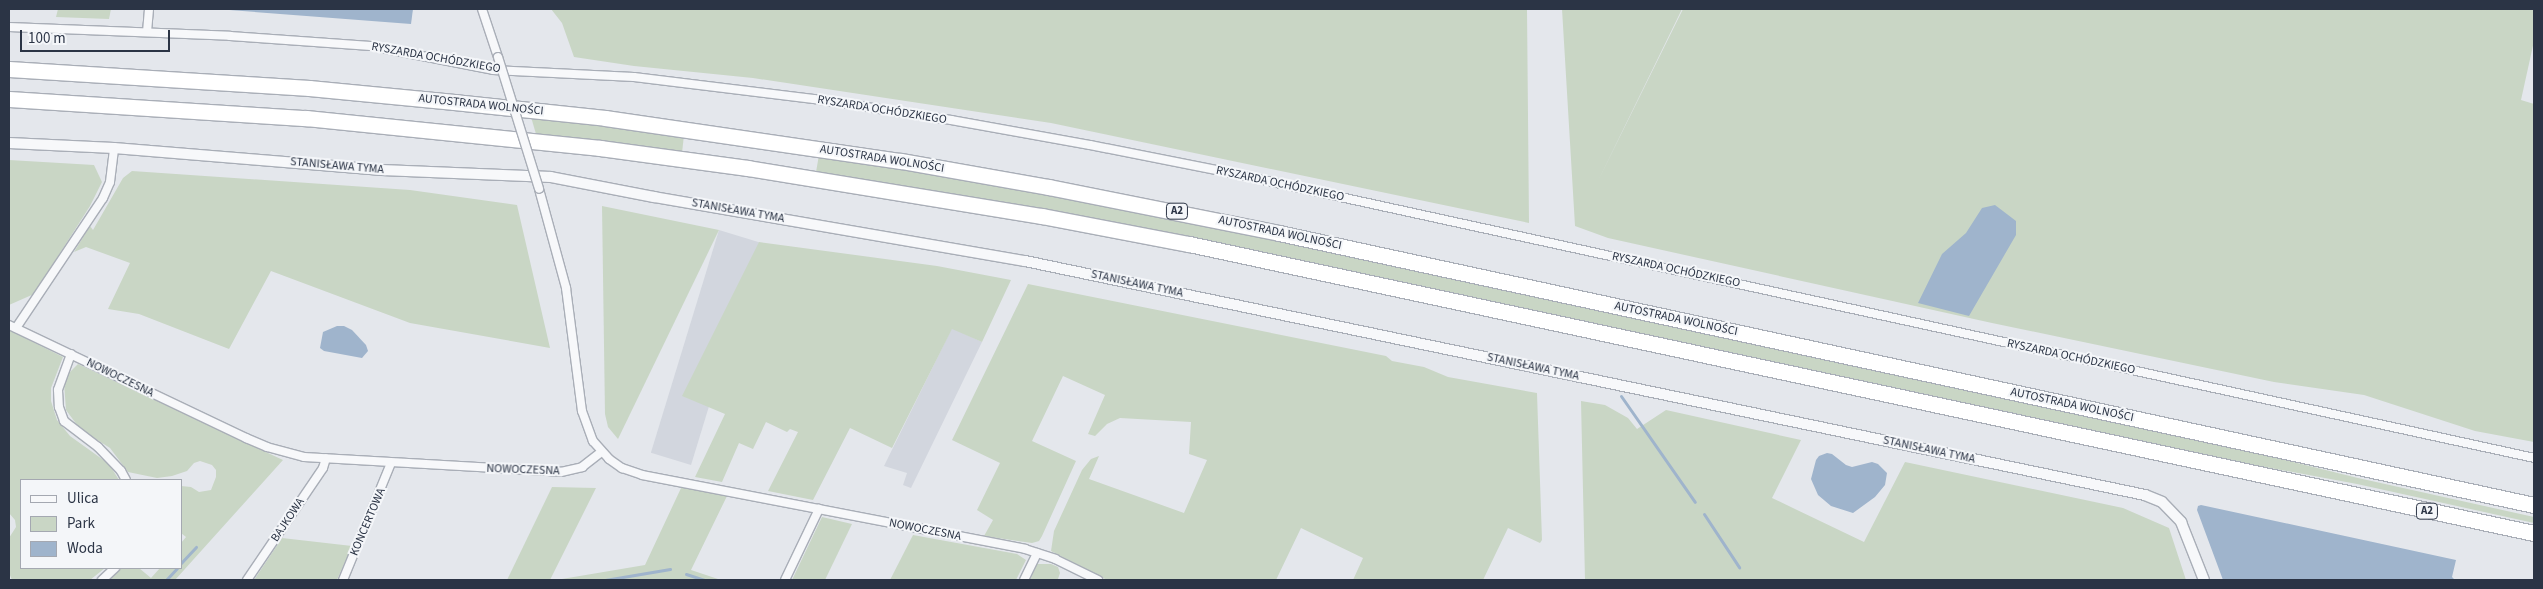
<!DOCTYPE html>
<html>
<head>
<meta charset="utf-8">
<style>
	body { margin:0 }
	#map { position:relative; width:2543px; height:589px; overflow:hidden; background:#e4e7ec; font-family:"Source Sans 3",sans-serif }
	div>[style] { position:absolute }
	.built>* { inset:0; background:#d2d6de; transform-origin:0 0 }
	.green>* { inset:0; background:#c9d6c5 }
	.water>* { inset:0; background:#9fb4cc }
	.stream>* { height:3px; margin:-1.5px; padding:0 1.5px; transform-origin:1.5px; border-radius:1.5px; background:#9fb4cc }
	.roads { filter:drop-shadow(1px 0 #a9aeb7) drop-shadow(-1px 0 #a9aeb7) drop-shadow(0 1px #a9aeb7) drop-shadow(0 -1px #a9aeb7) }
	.minor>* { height:8px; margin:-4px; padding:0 4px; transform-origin:4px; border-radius:4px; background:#f7f8fa }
	.tertiary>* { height:10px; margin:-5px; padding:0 5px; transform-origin:5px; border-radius:5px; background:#f7f8fa }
	.motorway>* { height:15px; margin:-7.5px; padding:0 7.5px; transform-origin:7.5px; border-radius:7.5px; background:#fff }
	.bridges { filter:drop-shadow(1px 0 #a9aeb7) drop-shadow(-1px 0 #a9aeb7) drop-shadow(0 1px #a9aeb7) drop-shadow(0 -1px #a9aeb7) }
	.minor-bridge>* { height:8px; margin:-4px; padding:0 4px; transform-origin:4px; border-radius:4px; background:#f7f8fa }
	span { translate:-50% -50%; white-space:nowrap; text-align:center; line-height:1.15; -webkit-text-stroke:4px #f4f6f9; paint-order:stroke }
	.shield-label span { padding:1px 4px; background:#f4f6f9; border:1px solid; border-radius:4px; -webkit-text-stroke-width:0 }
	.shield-label { font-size:11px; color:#2b3445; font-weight:700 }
	.street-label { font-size:12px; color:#2b3445 }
	.frame { position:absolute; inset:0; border:10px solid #2b3445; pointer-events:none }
	.legend { position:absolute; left:20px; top:479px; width:162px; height:90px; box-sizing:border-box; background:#f4f6f9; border:1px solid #a4a8b1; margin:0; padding:6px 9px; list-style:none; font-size:15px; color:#2b3445 }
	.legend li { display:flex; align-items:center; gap:10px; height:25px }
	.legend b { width:25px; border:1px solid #a4a8b1 }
	.scale { position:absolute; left:20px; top:30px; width:150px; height:22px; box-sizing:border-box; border:2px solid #2b3445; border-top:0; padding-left:6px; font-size:15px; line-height:18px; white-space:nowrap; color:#2b3445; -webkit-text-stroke:4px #f4f6f9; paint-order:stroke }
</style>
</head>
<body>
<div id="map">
	<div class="built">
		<div style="left:719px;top:230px;width:42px;height:233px;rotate:17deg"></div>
		<div style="clip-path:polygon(952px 328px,982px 342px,911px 488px,903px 485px,907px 473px,884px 466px)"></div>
	</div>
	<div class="green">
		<div style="clip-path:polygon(58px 9px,111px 9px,109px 19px,56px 17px)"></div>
		<div style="clip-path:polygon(551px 9px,1527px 9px,1529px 223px,1051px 123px,753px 78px,634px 66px,574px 57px,562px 23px)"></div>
		<div style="clip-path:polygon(1562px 9px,1682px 9px,1597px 183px,1683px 9px,2534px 9px,2534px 41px,2521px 100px,2534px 104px,2534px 442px,2475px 431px,2364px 395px,2274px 382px,1992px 323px,1608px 238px,1575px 226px)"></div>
		<div style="clip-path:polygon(531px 117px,684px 135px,682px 153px,536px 134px)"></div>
		<div style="clip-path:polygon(819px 155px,983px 181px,1244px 233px,2211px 442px,2358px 478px,2534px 517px,2534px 523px,2357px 484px,2131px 442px,1157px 231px,973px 197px,816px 172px)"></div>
		<div style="clip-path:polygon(9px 160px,94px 165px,102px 182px,90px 206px,34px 294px,9px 305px)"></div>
		<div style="clip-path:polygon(132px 171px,410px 190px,517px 205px,550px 348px,410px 323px,271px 271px,229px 349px,139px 314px,108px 309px,130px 263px,86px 247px,74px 252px,90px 226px,93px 230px,123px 178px)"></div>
		<div style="clip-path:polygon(602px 206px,719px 230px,618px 439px,608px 427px,605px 414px)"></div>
		<div style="clip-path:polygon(759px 242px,937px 266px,1011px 280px,982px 342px,952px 329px,892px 448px,850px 428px,813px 500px,768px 491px,798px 432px,790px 429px,787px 432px,766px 422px,753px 449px,739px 443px,722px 482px,695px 477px,725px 414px,682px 396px)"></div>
		<div style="clip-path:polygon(1028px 284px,1386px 356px,1392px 361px,1424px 367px,1448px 377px,1537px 393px,1542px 540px,1540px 543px,1508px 528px,1483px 580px,1353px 580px,1363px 558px,1301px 528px,1276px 580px,1107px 580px,1051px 551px,1054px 531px,1082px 470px,1091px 459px,1099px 456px,1089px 479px,1184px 513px,1207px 460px,1189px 454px,1191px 422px,1120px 418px,1107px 424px,1095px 436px,1088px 434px,1105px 395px,1063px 376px,1032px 441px,1076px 461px,1042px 536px,1039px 541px,1032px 543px,984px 536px,993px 520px,977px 510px,1000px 463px,952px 440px)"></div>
		<div style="clip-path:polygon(9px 330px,63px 357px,51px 388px,51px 401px,57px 420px,70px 436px,109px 464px,119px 480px,21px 480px,21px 568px,105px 568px,90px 580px,12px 580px,9px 573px,9px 538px,16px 527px,15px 520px,9px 513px)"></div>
		<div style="clip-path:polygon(78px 364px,283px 460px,175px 580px,110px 580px,120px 568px,139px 568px,151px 578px,160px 568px,181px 568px,181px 543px,186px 537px,181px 533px,181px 486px,191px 487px,199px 492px,211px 490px,216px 477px,216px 470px,212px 465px,200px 461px,194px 463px,187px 471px,172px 476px,157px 478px,128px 472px,110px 448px,80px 429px,66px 410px,64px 383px,70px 372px)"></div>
		<div style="clip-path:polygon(1581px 401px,1605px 405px,1628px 418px,1637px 429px,1666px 410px,1801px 440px,1772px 498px,1864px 542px,1905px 462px,2123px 508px,2169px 528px,2186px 580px,1585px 580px)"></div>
		<div style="clip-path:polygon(682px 486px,727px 496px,691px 570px,721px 580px,556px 580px,645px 565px)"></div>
		<div style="clip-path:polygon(552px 487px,596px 488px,550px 580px,507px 580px)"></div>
		<div style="clip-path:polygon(822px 517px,852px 524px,825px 580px,792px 580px)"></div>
		<div style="clip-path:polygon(913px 535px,1017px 554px,1026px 560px,1016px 580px,890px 580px)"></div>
		<div style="clip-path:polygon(282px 538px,352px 546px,337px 580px,254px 580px)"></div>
		<div style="clip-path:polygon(1037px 564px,1051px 564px,1058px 567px,1060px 573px,1058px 579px,1030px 580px)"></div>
	</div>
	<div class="water">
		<div style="clip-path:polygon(216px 9px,413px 9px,411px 24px)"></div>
		<div style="clip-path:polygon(1995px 205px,2016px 221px,2016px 235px,1969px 316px,1918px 303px,1942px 254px,1966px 233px,1982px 208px)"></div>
		<div style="clip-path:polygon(337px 326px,344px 326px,352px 330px,366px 345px,368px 351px,362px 358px,324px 351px,320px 348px,323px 332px)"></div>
		<div style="clip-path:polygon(1827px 453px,1832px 454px,1846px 465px,1852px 467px,1872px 462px,1878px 464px,1887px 473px,1885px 485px,1875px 497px,1853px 513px,1831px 506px,1818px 495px,1811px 479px,1816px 460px,1819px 456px)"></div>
		<div style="clip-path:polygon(2201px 505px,2456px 560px,2452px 577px,2455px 580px,2223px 580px,2197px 510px,2198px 506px)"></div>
	</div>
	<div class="stream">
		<div style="left:1621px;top:396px;width:129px;rotate:55.1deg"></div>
		<div style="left:1704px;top:514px;width:64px;rotate:56.6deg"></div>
		<div style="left:181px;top:563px;width:22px;rotate:-47deg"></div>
		<div style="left:686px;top:574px;width:20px;rotate:18deg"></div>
		<div style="left:166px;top:580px;width:16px;rotate:-47deg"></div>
		<div style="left:605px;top:580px;width:66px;rotate:-9.6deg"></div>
	</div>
	<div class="roads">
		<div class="minor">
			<div style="left:482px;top:9px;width:51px;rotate:71.6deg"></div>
			<div style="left:9px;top:27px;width:221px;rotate:2.3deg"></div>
			<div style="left:230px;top:36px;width:141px;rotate:4.1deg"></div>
			<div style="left:371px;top:46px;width:124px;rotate:11.1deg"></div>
			<div style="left:493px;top:70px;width:141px;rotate:2.8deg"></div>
			<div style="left:634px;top:77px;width:181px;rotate:7deg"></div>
			<div style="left:814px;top:99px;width:139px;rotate:8.7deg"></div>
			<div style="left:951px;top:120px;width:141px;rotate:10.2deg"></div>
			<div style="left:1090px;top:145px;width:139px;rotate:11.2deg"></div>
			<div style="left:1226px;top:172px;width:1339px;rotate:12.33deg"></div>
			<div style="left:147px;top:32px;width:23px;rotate:-85deg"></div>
			<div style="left:539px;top:189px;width:103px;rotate:74.7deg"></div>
			<div style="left:566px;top:288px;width:124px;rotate:82.6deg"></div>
			<div style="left:582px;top:411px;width:32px;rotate:70deg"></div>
			<div style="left:593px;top:441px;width:24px;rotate:48deg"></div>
			<div style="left:609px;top:459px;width:16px;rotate:35deg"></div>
			<div style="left:622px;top:468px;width:21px;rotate:19deg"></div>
			<div style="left:642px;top:475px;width:390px;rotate:10.9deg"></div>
			<div style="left:1025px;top:549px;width:32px;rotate:18deg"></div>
			<div style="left:1055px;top:559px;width:48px;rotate:26deg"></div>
			<div style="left:9px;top:325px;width:263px;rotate:25.5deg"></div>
			<div style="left:246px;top:438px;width:23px;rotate:23deg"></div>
			<div style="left:267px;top:447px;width:38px;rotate:15deg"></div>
			<div style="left:304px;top:457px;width:257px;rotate:3.3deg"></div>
			<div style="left:561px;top:472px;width:22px;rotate:-13deg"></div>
			<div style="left:582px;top:467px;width:24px;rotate:-38deg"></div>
			<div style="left:16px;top:328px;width:156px;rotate:-56.2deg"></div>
			<div style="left:103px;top:198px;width:17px;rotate:-66deg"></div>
			<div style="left:110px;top:182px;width:34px;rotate:-83deg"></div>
			<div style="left:71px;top:354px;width:38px;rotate:110deg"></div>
			<div style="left:58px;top:390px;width:17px;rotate:87deg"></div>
			<div style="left:59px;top:407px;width:15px;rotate:70deg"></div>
			<div style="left:64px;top:421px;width:43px;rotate:37.4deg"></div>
			<div style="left:98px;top:447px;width:33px;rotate:46deg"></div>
			<div style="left:121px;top:471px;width:10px;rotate:61deg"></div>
			<div style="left:102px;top:580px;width:18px;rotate:-43deg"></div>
			<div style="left:247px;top:580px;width:135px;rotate:-55.8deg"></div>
			<div style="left:323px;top:468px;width:10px;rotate:-73deg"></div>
			<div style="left:343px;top:580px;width:126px;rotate:-67.7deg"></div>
			<div style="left:785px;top:580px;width:79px;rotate:-64.4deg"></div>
			<div style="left:1024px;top:580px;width:30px;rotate:-64deg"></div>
		</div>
		<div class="tertiary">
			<div style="left:9px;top:143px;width:105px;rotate:2.7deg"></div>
			<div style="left:114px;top:148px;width:269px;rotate:4.7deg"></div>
			<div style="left:382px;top:170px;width:169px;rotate:2.4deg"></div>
			<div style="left:551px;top:177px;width:105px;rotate:11deg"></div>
			<div style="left:654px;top:197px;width:376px;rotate:9.8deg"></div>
			<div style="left:1025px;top:261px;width:1144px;rotate:11.8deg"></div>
			<div style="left:2145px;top:495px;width:18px;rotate:22deg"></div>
			<div style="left:2162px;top:502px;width:28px;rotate:46deg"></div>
			<div style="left:2181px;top:522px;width:62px;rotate:68.4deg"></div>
		</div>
		<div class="motorway">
			<div style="left:9px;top:69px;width:301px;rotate:3.6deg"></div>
			<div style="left:309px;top:88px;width:146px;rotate:5.5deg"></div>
			<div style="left:454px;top:102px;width:152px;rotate:6deg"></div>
			<div style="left:605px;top:118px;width:299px;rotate:8.3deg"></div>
			<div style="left:901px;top:161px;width:150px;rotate:10deg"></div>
			<div style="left:1049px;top:187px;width:235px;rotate:11.3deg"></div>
			<div style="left:1279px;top:233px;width:1284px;rotate:12.23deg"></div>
			<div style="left:9px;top:99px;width:298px;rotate:3.7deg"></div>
			<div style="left:306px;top:118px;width:296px;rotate:5.8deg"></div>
			<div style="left:600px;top:148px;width:149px;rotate:7.7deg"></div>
			<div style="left:748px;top:168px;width:298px;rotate:9.3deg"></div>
			<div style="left:1042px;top:216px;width:150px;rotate:10.8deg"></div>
			<div style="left:1189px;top:244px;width:1376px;rotate:12.13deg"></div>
		</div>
	</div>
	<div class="bridges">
		<div class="minor-bridge">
			<div style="left:498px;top:57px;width:138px;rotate:72.7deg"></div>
		</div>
	</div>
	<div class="shield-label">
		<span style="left:1177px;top:211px">A2</span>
		<span style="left:2427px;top:511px">A2</span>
	</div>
	<div class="street-label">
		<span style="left:436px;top:58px;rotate:10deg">RYSZARDA OCHÓDZKIEGO</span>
		<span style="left:481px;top:105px;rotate:6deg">AUTOSTRADA WOLNOŚCI</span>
		<span style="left:882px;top:110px;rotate:9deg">RYSZARDA OCHÓDZKIEGO</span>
		<span style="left:882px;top:159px;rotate:9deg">AUTOSTRADA WOLNOŚCI</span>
		<span style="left:337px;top:166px;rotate:5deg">STANISŁAWA TYMA</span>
		<span style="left:1280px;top:184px;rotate:12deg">RYSZARDA OCHÓDZKIEGO</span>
		<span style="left:738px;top:211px;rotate:10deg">STANISŁAWA TYMA</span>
		<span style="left:1280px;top:233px;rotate:12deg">AUTOSTRADA WOLNOŚCI</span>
		<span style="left:1676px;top:270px;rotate:12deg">RYSZARDA OCHÓDZKIEGO</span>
		<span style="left:1137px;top:284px;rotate:12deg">STANISŁAWA TYMA</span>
		<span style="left:1676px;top:319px;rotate:12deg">AUTOSTRADA WOLNOŚCI</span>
		<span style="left:2071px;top:357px;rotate:12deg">RYSZARDA OCHÓDZKIEGO</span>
		<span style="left:1533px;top:367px;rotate:12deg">STANISŁAWA TYMA</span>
		<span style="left:120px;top:378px;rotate:26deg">NOWOCZESNA</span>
		<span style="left:2072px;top:405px;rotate:12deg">AUTOSTRADA WOLNOŚCI</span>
		<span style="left:1929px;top:450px;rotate:12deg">STANISŁAWA TYMA</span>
		<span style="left:523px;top:470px;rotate:2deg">NOWOCZESNA</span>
		<span style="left:288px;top:520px;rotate:-56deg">BAJKOWA</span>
		<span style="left:368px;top:522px;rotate:-67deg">KONCERTOWA</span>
		<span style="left:925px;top:530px;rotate:11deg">NOWOCZESNA</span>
	</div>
	<div class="frame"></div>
	<ul class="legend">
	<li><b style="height:6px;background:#f7f8fa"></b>Ulica</li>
	<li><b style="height:14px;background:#c9d6c5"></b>Park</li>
	<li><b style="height:14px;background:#9fb4cc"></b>Woda</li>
	</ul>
	<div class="scale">100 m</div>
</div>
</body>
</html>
